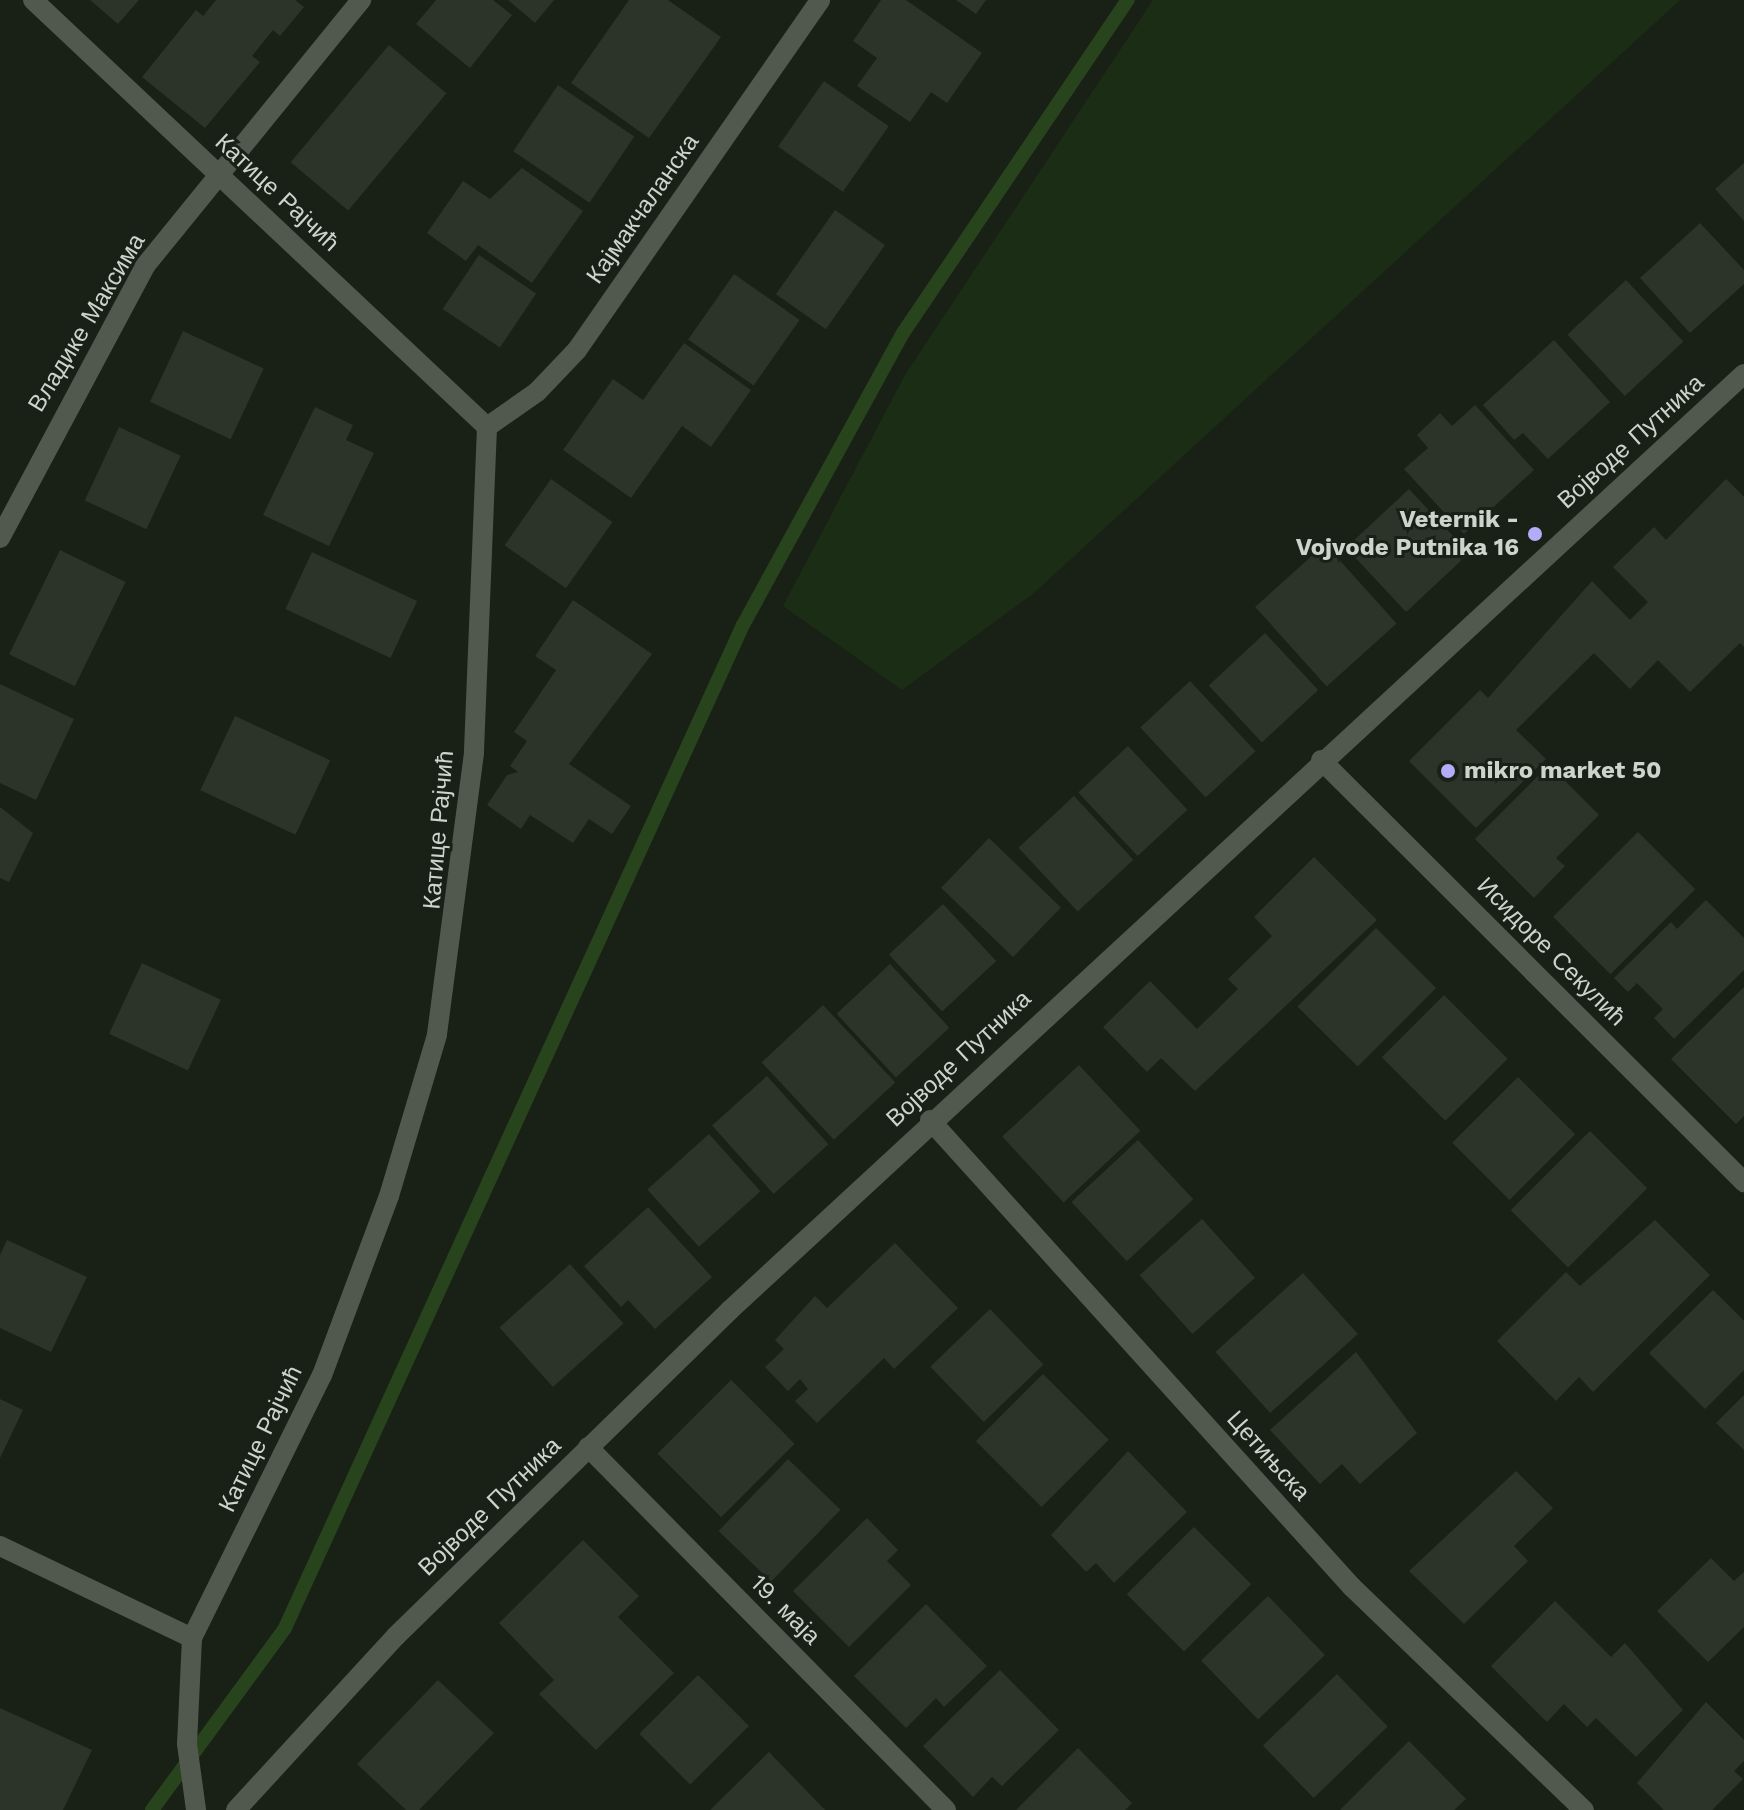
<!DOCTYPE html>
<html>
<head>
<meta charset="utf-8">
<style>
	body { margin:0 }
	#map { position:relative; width:1744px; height:1810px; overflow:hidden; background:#192016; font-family:"Work Sans",sans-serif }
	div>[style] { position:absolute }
	.green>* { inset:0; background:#1b2d14 }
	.stream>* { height:14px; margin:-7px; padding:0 7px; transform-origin:7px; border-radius:7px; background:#28441c }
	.building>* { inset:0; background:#2c3329; transform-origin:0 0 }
	.minor>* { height:20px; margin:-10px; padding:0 10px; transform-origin:10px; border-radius:10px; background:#51594e }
	.dots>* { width:22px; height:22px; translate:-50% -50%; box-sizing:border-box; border:4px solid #192016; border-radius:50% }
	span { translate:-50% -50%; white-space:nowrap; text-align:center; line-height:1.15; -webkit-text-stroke:6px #192016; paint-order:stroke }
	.street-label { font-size:24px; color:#ced3cc }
	.poi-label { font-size:24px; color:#ced3cc; font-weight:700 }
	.right { translate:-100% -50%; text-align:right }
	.left { translate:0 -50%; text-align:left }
</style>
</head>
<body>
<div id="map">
	<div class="green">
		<div style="clip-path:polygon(1153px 0,1680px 0,1034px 593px,902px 690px,783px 606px,905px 375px)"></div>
	</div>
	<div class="stream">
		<div style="left:152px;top:1810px;width:225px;rotate:-53.8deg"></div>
		<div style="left:285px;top:1628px;width:1103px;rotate:-65.46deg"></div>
		<div style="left:743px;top:625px;width:333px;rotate:-61.3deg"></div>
		<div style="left:903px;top:333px;width:402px;rotate:-56deg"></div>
	</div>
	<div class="building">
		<div style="clip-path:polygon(90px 0,139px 0,118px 24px)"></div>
		<div style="clip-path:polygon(216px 0,295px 0,304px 7px,280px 36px,273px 30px,252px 56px,260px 62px,205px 128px,142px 77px,196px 10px,203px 16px)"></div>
		<div style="clip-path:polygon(436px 0,493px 0,512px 15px,470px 68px,416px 24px)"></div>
		<div style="clip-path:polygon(508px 0,554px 0,535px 23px)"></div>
		<div style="clip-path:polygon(629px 0,668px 0,721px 37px,649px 138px,571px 83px)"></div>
		<div style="clip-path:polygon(881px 0,906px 0,982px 53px,947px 103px,931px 92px,910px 122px,857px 86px,877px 58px,853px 41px)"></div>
		<div style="clip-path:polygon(956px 0,986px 0,976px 14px)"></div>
		<div style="left:389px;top:45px;width:75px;height:153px;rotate:40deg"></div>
		<div style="left:824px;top:81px;width:79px;height:80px;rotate:35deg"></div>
		<div style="left:558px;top:85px;width:92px;height:80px;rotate:34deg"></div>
		<div style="clip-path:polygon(1744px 163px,1744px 221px,1715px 189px)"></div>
		<div style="clip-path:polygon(522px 168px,583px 211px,532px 283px,478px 245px,466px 261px,427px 233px,463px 181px,490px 199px)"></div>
		<div style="left:835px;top:210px;width:61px;height:103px;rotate:35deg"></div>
		<div style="clip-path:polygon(1700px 223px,1744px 270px,1744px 284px,1690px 333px,1640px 278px)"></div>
		<div style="left:479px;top:255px;width:69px;height:65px;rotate:34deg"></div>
		<div style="left:734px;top:274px;width:80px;height:80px;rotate:35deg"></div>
		<div style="left:1626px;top:280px;width:84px;height:80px;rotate:47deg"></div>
		<div style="left:183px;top:331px;width:89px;height:78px;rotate:25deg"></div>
		<div style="clip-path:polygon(1554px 340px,1610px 402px,1548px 459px,1523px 433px,1514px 440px,1483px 405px)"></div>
		<div style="clip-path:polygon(684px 343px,751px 390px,711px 447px,682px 426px,631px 498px,563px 450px,613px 379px,643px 400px)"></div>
		<div style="clip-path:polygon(1475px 405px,1534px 470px,1464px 534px,1404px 469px,1428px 448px,1417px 435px,1440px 413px,1452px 426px)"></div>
		<div style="clip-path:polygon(315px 407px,353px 425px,346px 440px,374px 453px,329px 546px,263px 515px)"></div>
		<div style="left:119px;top:427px;width:68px;height:81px;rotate:25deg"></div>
		<div style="left:551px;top:479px;width:75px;height:81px;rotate:35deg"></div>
		<div style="clip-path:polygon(1726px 479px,1744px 497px,1744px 647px,1740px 643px,1690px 692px,1658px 660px,1630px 689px,1594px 653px,1516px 730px,1546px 759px,1476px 828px,1409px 761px,1480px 690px,1488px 698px,1592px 581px,1630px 620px,1648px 602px,1613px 567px,1654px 527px,1666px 540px)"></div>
		<div style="left:1409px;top:489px;width:88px;height:86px;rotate:47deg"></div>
		<div style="left:1325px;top:544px;width:107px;height:94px;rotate:48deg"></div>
		<div style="left:60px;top:550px;width:73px;height:116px;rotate:26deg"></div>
		<div style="left:312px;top:552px;width:116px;height:63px;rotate:25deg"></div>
		<div style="clip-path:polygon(573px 600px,652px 654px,569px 764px,631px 806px,612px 834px,589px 819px,573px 843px,530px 815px,521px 829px,487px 805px,507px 775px,518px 772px,510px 766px,527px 741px,514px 732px,556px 670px,535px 656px)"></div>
		<div style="left:1265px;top:633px;width:78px;height:77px;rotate:47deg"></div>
		<div style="left:1190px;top:681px;width:96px;height:68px;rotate:47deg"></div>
		<div style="clip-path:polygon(0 684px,74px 719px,36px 800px,0 783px)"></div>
		<div style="left:235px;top:716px;width:105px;height:82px;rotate:25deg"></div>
		<div style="left:1128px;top:746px;width:87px;height:68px;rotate:47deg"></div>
		<div style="clip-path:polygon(1549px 765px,1599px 815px,1556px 858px,1565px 866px,1534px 898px,1475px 839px)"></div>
		<div style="left:1074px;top:796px;width:87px;height:76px;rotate:47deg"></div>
		<div style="clip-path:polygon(0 807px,33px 833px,9px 882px,0 878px)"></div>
		<div style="left:1638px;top:832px;width:81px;height:120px;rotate:45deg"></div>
		<div style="left:989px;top:838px;width:100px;height:69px;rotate:44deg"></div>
		<div style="clip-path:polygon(1314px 857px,1377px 920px,1195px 1091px,1161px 1058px,1147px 1072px,1103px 1027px,1150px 981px,1197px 1029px,1238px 989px,1228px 979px,1272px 936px,1254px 917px)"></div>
		<div style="clip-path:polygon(1706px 900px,1744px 938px,1744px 970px,1674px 1039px,1654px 1018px,1663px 1009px,1637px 983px,1628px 992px,1614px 978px,1671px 922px,1677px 929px)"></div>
		<div style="left:943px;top:904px;width:78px;height:74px;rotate:47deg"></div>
		<div style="left:1376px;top:928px;width:85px;height:111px;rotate:45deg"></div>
		<div style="left:142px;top:963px;width:87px;height:78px;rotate:25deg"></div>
		<div style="left:890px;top:964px;width:87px;height:73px;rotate:47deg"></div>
		<div style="clip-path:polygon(1744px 987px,1744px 1116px,1736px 1124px,1671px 1059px)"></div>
		<div style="left:1444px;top:995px;width:90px;height:88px;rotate:45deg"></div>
		<div style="left:823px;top:1005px;width:106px;height:84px;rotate:47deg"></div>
		<div style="left:1079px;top:1065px;width:90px;height:105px;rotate:47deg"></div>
		<div style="left:767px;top:1076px;width:92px;height:74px;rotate:48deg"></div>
		<div style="left:1518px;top:1077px;width:81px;height:93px;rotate:45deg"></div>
		<div style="left:1590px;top:1131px;width:81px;height:112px;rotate:45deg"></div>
		<div style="left:709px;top:1134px;width:77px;height:83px;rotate:48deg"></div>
		<div style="left:1138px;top:1140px;width:81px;height:91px;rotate:47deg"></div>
		<div style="clip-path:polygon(648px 1207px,712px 1277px,655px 1329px,628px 1300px,621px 1307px,584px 1266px)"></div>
		<div style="left:1202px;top:1219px;width:79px;height:84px;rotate:48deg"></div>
		<div style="clip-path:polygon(1655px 1220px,1710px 1275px,1593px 1392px,1579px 1377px,1556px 1401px,1497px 1341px,1566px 1272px,1580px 1286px)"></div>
		<div style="clip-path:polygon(7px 1240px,87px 1277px,51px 1352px,0 1328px,0 1255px)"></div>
		<div style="clip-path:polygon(895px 1243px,958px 1308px,894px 1369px,884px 1358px,817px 1423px,795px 1401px,808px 1389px,800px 1379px,788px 1391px,765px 1367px,784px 1349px,775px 1340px,815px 1296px,827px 1308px)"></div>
		<div style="left:570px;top:1264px;width:80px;height:95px;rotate:48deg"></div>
		<div style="left:1303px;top:1273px;width:82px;height:118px;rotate:48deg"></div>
		<div style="clip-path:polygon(1713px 1290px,1744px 1321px,1744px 1370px,1705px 1409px,1649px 1353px)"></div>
		<div style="left:990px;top:1309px;width:77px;height:83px;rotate:46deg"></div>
		<div style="clip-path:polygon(1356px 1352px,1417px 1433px,1360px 1484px,1342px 1464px,1320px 1484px,1270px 1430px)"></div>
		<div style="left:1043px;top:1374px;width:93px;height:95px;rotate:45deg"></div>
		<div style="left:731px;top:1380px;width:90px;height:104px;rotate:45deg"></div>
		<div style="clip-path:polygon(1744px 1395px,1744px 1450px,1716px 1423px)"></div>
		<div style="clip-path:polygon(0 1399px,23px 1410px,0 1458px)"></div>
		<div style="clip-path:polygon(1128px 1451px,1187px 1512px,1114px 1583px,1096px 1563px,1086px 1572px,1051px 1535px)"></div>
		<div style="left:788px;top:1459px;width:73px;height:100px;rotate:44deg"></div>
		<div style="clip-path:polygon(1516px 1471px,1553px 1508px,1514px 1546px,1528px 1561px,1464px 1624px,1409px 1571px)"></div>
		<div style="clip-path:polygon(867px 1518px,898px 1550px,887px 1561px,911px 1585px,849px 1647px,793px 1591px)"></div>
		<div style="left:1194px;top:1527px;width:81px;height:95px;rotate:45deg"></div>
		<div style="clip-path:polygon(583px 1540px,639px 1596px,618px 1617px,674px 1673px,596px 1750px,539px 1694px,554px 1680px,499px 1623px)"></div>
		<div style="clip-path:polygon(1711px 1558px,1734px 1581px,1744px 1572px,1744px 1627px,1708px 1662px,1657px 1611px)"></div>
		<div style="left:1268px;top:1596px;width:82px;height:93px;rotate:46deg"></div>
		<div style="clip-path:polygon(1555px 1601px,1611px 1657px,1625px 1643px,1683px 1710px,1636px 1757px,1596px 1718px,1587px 1727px,1564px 1704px,1547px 1722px,1491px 1666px)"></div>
		<div style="clip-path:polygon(926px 1604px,987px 1666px,944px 1707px,936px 1698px,906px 1728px,854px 1676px)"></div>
		<div style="clip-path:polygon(1000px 1670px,1059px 1730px,1002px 1786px,992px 1777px,973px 1797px,923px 1746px)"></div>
		<div style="left:1337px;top:1674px;width:73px;height:103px;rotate:46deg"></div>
		<div style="left:698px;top:1675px;width:72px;height:83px;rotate:45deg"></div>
		<div style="clip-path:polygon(438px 1680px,494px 1733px,419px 1810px,406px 1810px,357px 1764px)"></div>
		<div style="clip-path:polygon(1706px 1702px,1744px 1740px,1744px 1761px,1734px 1771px,1743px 1779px,1712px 1810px,1664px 1810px,1637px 1783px)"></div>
		<div style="clip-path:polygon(0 1708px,92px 1750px,63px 1810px,0 1810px)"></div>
		<div style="clip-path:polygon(1409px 1741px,1466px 1799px,1454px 1810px,1340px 1810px)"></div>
		<div style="clip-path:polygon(1078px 1748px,1132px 1803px,1125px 1810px,1016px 1810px)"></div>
		<div style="clip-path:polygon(769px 1752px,825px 1810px,710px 1810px)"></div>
	</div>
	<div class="minor">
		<div style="left:33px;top:0;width:623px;rotate:43.24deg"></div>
		<div style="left:487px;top:427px;width:326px;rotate:92.3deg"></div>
		<div style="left:474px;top:753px;width:284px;rotate:97.5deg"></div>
		<div style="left:437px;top:1035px;width:168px;rotate:106.6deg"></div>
		<div style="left:389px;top:1196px;width:191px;rotate:110.5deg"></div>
		<div style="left:322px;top:1375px;width:293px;rotate:116.3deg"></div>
		<div style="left:192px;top:1638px;width:106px;rotate:92.7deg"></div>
		<div style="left:187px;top:1744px;width:67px;rotate:82.2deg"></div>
		<div style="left:487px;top:427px;width:61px;rotate:-35deg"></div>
		<div style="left:537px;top:392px;width:58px;rotate:-46.4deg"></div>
		<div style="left:577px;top:350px;width:426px;rotate:-55.2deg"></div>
		<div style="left:0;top:538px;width:308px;rotate:-61.9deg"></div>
		<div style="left:145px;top:266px;width:343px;rotate:-50.9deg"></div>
		<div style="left:1321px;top:760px;width:598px;rotate:44.93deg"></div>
		<div style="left:930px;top:1120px;width:629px;rotate:47.9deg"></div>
		<div style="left:1352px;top:1587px;width:322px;rotate:43.9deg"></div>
		<div style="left:588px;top:1447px;width:510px;rotate:45.4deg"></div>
		<div style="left:0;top:1546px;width:213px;rotate:25.6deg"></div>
		<div style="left:236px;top:1810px;width:236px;rotate:-47.4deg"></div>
		<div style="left:396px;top:1636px;width:467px;rotate:-44.3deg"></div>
		<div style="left:730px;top:1310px;width:1380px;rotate:-42.71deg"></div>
	</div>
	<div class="dots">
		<div style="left:1535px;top:534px;background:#b3adf9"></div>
		<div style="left:1448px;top:771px;background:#b3adf9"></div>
	</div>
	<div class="street-label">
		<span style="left:277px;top:193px;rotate:43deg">Катице Рајчић</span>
		<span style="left:643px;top:209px;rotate:-55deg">Кајмакчаланска</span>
		<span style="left:87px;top:323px;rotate:-59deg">Владике Максима</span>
		<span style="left:1631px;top:442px;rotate:-42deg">Војводе Путника</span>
		<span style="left:439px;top:830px;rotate:-85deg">Катице Рајчић</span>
		<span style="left:1551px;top:952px;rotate:45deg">Исидоре Секулић</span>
		<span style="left:959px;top:1059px;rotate:-43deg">Војводе Путника</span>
		<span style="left:261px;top:1439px;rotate:-64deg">Катице Рајчић</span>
		<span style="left:1268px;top:1456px;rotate:48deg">Цетињска</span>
		<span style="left:490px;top:1507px;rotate:-44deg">Војводе Путника</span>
		<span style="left:785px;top:1610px;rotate:45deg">19. маја</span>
	</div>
	<div class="poi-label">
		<span class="right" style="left:1519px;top:534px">Veternik -<br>Vojvode Putnika 16</span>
		<span class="left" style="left:1464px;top:771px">mikro market 50</span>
	</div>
</div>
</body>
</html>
